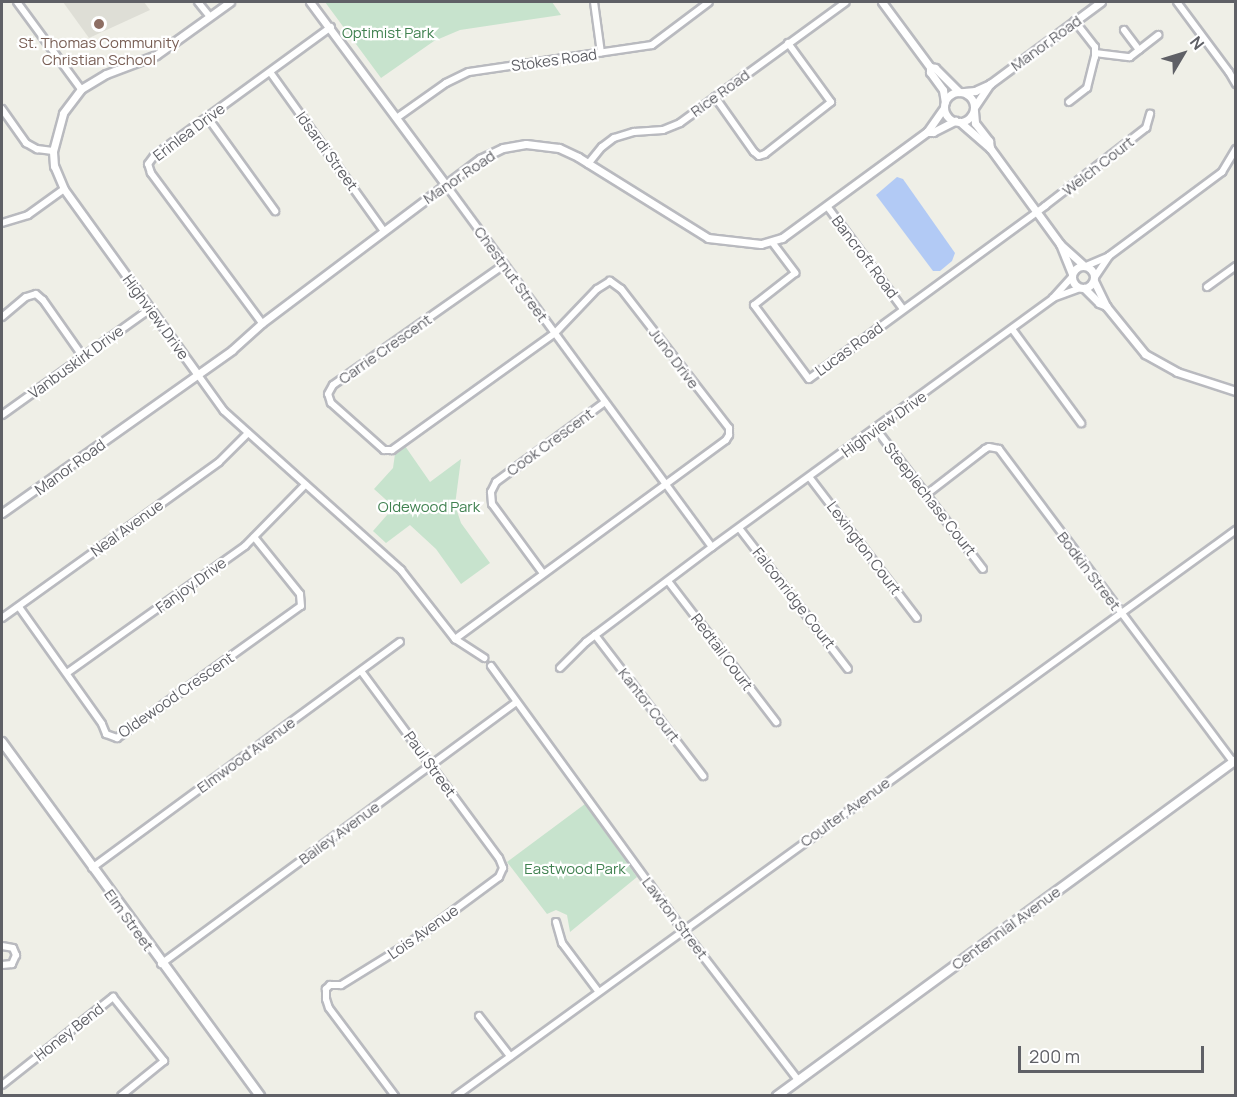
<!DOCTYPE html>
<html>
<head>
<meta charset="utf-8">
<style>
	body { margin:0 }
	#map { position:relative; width:1237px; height:1097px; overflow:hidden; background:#efefe7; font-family:Manrope,sans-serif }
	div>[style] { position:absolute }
	.education>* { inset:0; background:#deded6 }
	.green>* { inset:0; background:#c7e3cd }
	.water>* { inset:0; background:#b2caf5 }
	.roads { filter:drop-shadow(2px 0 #b9babf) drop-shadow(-2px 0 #b9babf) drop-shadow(0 2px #b9babf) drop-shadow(0 -2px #b9babf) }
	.minor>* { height:6px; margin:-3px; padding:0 3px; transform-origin:3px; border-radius:3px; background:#fff }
	.tertiary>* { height:7px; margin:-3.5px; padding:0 3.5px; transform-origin:3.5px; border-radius:3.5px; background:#fff }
	.tertiary>.ring { margin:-3.5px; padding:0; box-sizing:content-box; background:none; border:7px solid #fff; border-radius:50% }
	.secondary>* { height:8px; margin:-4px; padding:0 4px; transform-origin:4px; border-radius:4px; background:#fff }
	.dots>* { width:16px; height:16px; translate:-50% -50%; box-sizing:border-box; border:3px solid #fff; border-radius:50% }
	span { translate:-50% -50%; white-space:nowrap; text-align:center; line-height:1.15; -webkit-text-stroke:4.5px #fff; paint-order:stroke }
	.park-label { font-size:15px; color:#418251 }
	.education-label { font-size:15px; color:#785e54 }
	.street-label { font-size:15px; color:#5f6066 }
	.frame { position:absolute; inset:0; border:3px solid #5f6066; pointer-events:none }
	.north { position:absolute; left:1153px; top:24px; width:60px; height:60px; -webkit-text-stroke:4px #fff; paint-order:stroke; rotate:52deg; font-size:16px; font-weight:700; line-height:24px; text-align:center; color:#5f6066 }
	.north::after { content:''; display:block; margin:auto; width:21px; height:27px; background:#5f6066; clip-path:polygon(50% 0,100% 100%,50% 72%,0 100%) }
	.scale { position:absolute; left:1018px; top:1046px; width:186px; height:27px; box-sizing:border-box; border:3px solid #5f6066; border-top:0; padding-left:8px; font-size:18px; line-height:21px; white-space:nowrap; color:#5f6066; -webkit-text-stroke:4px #fff; paint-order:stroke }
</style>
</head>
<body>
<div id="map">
	<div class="education">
		<div style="clip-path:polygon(63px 2px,144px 2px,150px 10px,89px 38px)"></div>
	</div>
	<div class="green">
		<div style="clip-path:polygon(325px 2px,552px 2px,561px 15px,460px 30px,434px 41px,381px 78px)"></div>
		<div style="clip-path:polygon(405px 446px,430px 482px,461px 459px,455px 505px,461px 523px,490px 563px,461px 584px,436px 549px,410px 525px,386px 543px,373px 531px,394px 507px,374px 489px,393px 468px,395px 454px)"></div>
		<div style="clip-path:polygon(585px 804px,637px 877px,570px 932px,567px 915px,556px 910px,547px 914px,507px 862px)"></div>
	</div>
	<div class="water">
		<div style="clip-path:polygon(897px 177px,903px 179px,955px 253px,952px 261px,940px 271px,933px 271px,876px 195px)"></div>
	</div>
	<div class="roads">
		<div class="minor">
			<div style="left:17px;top:2px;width:108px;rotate:53.7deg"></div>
			<div style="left:198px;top:2px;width:19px;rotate:51deg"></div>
			<div style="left:594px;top:2px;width:51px;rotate:82.2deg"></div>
			<div style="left:1177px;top:2px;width:87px;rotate:53.4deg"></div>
			<div style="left:1229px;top:72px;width:14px;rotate:60deg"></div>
			<div style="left:1124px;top:30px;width:25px;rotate:53deg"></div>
			<div style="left:1095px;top:53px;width:35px;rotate:7deg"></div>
			<div style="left:1130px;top:57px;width:36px;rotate:-38deg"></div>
			<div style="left:270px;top:72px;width:194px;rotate:54.4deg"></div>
			<div style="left:715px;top:97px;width:67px;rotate:54.7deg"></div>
			<div style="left:754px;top:152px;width:6px;rotate:39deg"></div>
			<div style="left:759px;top:156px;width:6px;rotate:-18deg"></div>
			<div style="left:765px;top:154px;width:84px;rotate:-38.2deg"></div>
			<div style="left:831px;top:102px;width:73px;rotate:-126.1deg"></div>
			<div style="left:1069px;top:102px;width:23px;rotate:-38deg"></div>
			<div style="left:1087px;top:88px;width:32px;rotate:-76deg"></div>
			<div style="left:1095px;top:57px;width:10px;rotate:-90deg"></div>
			<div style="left:1095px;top:47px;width:33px;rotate:-128deg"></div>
			<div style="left:2px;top:109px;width:42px;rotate:54.8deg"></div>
			<div style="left:26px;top:143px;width:13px;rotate:29deg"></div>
			<div style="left:37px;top:149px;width:16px;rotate:7deg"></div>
			<div style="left:398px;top:117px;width:59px;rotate:-35.3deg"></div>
			<div style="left:446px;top:83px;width:25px;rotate:-26deg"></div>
			<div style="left:469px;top:72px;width:185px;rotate:-8.4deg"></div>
			<div style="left:652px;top:45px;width:71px;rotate:-37deg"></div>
			<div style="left:208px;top:118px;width:115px;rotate:54.2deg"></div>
			<div style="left:588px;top:164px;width:22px;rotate:-51deg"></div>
			<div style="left:602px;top:147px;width:15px;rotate:-37deg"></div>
			<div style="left:614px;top:138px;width:21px;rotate:-17deg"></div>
			<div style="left:634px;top:132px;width:29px;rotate:-4deg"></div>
			<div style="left:663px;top:130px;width:18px;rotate:-22deg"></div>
			<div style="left:680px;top:123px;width:205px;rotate:-36.1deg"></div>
			<div style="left:446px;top:185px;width:449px;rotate:53.7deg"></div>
			<div style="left:827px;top:206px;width:128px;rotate:53.6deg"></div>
			<div style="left:2px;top:223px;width:27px;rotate:-17deg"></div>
			<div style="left:28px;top:215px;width:44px;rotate:-35.8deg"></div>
			<div style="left:772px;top:242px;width:39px;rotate:53deg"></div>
			<div style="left:795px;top:273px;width:52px;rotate:142deg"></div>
			<div style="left:754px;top:305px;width:92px;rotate:53.4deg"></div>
			<div style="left:809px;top:379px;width:293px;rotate:-36.2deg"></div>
			<div style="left:1045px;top:206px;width:128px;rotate:-37.7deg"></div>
			<div style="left:1146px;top:128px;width:15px;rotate:-74deg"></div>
			<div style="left:1086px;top:266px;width:25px;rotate:-23deg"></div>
			<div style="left:1109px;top:256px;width:141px;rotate:-36.6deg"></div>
			<div style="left:1222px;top:172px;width:27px;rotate:-59deg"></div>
			<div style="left:1095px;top:277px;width:25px;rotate:-56deg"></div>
			<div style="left:1207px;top:287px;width:36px;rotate:-36deg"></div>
			<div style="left:1053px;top:298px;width:28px;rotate:-48deg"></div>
			<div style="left:2px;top:317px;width:31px;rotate:-40deg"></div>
			<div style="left:26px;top:297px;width:10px;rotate:-17deg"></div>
			<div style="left:36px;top:294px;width:9px;rotate:41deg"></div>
			<div style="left:43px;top:300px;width:70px;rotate:54.9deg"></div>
			<div style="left:262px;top:323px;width:187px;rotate:-126.5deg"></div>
			<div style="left:151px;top:173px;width:9px;rotate:-108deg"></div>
			<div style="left:148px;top:164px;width:10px;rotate:-53deg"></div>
			<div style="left:154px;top:156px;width:219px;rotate:-36.1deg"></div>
			<div style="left:1012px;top:329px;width:117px;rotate:53.7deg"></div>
			<div style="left:198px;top:375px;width:44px;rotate:54.2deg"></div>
			<div style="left:224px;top:411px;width:238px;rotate:41.9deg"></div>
			<div style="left:401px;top:570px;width:88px;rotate:52deg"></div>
			<div style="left:455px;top:639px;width:336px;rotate:-36.3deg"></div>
			<div style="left:726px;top:440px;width:6px;rotate:-59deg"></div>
			<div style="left:729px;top:435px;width:7px;rotate:-90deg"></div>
			<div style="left:729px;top:428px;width:176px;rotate:-127.8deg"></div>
			<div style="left:621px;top:289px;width:14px;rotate:-144deg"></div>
			<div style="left:610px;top:281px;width:15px;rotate:148deg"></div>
			<div style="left:597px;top:289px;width:61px;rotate:133.7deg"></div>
			<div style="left:555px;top:333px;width:201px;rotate:144.3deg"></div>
			<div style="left:392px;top:450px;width:8px;rotate:180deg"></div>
			<div style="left:384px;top:450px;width:71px;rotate:-138.4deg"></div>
			<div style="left:331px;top:403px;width:9px;rotate:-108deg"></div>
			<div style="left:328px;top:394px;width:10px;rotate:-61deg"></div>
			<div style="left:333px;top:385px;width:209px;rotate:-35.1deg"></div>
			<div style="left:2px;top:415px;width:182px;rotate:-35.6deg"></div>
			<div style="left:876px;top:429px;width:176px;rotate:52.6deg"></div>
			<div style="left:810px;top:478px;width:176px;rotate:52.6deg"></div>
			<div style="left:927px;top:494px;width:73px;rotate:-37.8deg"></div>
			<div style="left:985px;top:449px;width:4px;rotate:-27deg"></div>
			<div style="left:989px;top:447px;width:10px;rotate:11deg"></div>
			<div style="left:999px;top:449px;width:391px;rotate:53.2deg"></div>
			<div style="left:739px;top:528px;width:178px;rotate:52.3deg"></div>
			<div style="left:542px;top:572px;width:84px;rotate:-126.3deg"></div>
			<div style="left:492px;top:504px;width:12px;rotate:-95deg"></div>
			<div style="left:491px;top:492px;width:11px;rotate:-63deg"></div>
			<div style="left:496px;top:482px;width:135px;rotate:-36.3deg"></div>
			<div style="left:668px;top:581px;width:178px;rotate:52.5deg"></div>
			<div style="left:19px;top:607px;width:143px;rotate:54.6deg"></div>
			<div style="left:102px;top:724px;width:11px;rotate:68deg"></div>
			<div style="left:106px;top:734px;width:12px;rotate:20deg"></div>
			<div style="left:117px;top:738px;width:226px;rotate:-35.7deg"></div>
			<div style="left:301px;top:606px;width:12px;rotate:-95deg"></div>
			<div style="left:300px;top:594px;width:73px;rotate:-128.9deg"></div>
			<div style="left:2px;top:618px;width:267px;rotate:-35.7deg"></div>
			<div style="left:219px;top:462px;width:41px;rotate:-45deg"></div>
			<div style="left:595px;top:635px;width:178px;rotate:52.5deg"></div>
			<div style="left:455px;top:639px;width:35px;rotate:33deg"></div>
			<div style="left:491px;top:666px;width:326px;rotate:54deg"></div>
			<div style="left:683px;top:930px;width:189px;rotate:52.5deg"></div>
			<div style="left:560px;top:668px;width:37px;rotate:-45deg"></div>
			<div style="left:586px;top:642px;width:158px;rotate:-37deg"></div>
			<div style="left:712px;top:547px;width:422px;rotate:-36.1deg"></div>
			<div style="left:1053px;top:298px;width:29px;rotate:-20deg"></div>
			<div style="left:361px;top:671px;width:232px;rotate:53.6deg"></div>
			<div style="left:499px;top:858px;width:11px;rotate:68deg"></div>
			<div style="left:503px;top:868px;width:10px;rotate:114deg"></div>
			<div style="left:499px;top:877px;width:106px;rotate:143.5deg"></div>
			<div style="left:414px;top:940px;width:86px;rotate:148.3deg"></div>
			<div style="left:341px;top:985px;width:11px;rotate:180deg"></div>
			<div style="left:330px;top:985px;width:6px;rotate:135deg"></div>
			<div style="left:326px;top:989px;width:10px;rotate:90deg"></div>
			<div style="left:326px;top:999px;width:9px;rotate:72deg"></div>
			<div style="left:329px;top:1008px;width:110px;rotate:53.1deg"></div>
			<div style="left:67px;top:673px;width:219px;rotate:-35.5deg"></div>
			<div style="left:245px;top:546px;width:86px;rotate:-45.5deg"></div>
			<div style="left:92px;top:868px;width:382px;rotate:-36.3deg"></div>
			<div style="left:556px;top:922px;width:22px;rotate:74deg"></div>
			<div style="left:562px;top:943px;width:60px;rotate:53.1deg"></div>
			<div style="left:2px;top:946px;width:11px;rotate:10deg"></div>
			<div style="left:13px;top:948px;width:8px;rotate:67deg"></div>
			<div style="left:16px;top:955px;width:10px;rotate:114deg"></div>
			<div style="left:12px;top:964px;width:10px;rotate:174deg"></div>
			<div style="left:161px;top:964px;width:441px;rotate:-36.4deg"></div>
			<div style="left:479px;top:1016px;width:51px;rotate:52.2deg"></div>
			<div style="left:2px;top:1085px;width:142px;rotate:-38.4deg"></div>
			<div style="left:113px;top:997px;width:82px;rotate:51.4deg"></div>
			<div style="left:164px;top:1061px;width:55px;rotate:140.9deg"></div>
			<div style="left:456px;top:1096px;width:964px;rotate:-35.97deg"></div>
		</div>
		<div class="tertiary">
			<div style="left:310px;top:2px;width:228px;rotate:53.4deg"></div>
			<div style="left:882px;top:2px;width:81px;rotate:53.6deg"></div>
			<div style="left:930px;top:67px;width:5px;rotate:90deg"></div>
			<div style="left:930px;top:72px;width:22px;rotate:54deg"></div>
			<div style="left:943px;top:90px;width:12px;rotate:81deg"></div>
			<div style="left:930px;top:67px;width:5px;rotate:11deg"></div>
			<div style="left:935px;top:68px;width:34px;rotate:45deg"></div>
			<div style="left:964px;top:92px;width:11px;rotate:-5deg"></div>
			<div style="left:975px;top:91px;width:17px;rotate:-25deg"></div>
			<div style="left:990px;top:84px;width:138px;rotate:-36.5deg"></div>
			<div class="ring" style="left:944px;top:92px;width:23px;height:23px"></div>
			<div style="left:975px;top:106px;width:27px;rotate:-56deg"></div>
			<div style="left:974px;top:111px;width:12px;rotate:85deg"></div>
			<div style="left:975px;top:123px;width:23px;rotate:52deg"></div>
			<div style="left:989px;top:141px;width:7px;rotate:82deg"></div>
			<div style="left:990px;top:148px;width:119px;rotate:53.9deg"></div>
			<div style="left:1060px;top:244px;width:31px;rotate:42deg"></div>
			<div style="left:960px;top:122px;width:40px;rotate:41deg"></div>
			<div style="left:927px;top:132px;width:29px;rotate:-55deg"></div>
			<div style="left:1060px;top:244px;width:32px;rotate:68deg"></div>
			<div class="ring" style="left:1072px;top:266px;width:15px;height:15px"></div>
			<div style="left:1094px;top:281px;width:28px;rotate:64deg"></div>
			<div style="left:1106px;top:306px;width:62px;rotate:50.9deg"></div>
			<div style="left:1145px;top:354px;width:37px;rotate:29deg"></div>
			<div style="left:1177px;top:372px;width:62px;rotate:17.9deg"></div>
			<div style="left:1084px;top:288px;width:21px;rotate:45deg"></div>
			<div style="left:1099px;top:303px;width:8px;rotate:23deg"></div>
			<div style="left:198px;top:375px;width:229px;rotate:-125.8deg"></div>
			<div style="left:64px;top:189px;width:25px;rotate:-113deg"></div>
			<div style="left:54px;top:166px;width:15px;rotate:-94deg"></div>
			<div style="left:53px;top:151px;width:39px;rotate:-75deg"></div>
			<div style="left:63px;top:113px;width:30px;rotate:-53deg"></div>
			<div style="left:81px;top:89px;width:29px;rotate:-31deg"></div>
			<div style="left:106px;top:74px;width:53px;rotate:-20.8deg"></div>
			<div style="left:156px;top:55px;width:91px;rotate:-35.6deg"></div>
			<div style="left:2px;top:513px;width:282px;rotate:-35.3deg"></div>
			<div style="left:232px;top:350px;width:40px;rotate:-42deg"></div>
			<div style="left:262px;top:323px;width:273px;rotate:-37deg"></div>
			<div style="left:480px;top:159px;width:25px;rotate:-26deg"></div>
			<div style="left:503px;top:148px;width:23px;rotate:-10deg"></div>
			<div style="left:526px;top:144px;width:33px;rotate:7deg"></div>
			<div style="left:559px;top:148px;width:21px;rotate:25deg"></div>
			<div style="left:578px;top:157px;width:153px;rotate:31.9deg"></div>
			<div style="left:708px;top:238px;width:53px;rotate:6.5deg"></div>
			<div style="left:761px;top:244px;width:22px;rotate:-16deg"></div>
			<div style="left:782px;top:238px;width:180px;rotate:-36.2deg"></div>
			<div style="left:927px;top:132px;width:6px"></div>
			<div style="left:933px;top:132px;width:25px;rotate:-27deg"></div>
		</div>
		<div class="secondary">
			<div style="left:2px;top:742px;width:438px;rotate:53.9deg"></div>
			<div style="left:777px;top:1096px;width:569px;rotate:-36.21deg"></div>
		</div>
	</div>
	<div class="dots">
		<div style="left:99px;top:24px;background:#8d6e63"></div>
	</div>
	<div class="park-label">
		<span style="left:388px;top:33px">Optimist Park</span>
		<span style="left:429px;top:507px">Oldewood Park</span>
		<span style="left:575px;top:869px">Eastwood Park</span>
	</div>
	<div class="education-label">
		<span style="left:99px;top:51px">St. Thomas Community<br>Christian School</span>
	</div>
	<div class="street-label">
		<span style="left:1046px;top:43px;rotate:-36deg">Manor Road</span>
		<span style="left:554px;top:60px;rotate:-8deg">Stokes Road</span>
		<span style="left:720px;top:93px;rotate:-36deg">Rice Road</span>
		<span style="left:189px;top:132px;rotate:-37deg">Erinlea Drive</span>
		<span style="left:327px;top:151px;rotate:54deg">Idsardi Street</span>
		<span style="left:1098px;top:166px;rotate:-38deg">Welch Court</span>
		<span style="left:459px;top:177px;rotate:-34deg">Manor Road</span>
		<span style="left:865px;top:257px;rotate:53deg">Bancroft Road</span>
		<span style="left:511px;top:274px;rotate:54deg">Chestnut Street</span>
		<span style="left:156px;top:317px;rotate:54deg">Highview Drive</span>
		<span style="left:385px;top:349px;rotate:-35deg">Carrie Crescent</span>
		<span style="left:849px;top:349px;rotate:-36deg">Lucas Road</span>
		<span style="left:674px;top:358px;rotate:53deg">Juno Drive</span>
		<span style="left:76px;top:362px;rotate:-36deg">Vanbuskirk Drive</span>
		<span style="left:884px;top:424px;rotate:-36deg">Highview Drive</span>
		<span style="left:550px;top:442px;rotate:-36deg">Cook Crescent</span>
		<span style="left:70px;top:467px;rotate:-36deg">Manor Road</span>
		<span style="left:930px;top:499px;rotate:52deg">Steeplechase Court</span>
		<span style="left:127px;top:528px;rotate:-36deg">Neal Avenue</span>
		<span style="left:864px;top:548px;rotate:53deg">Lexington Court</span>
		<span style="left:1089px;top:571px;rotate:53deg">Bodkin Street</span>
		<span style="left:191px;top:585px;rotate:-36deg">Fanjoy Drive</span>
		<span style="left:794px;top:598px;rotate:52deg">Falconridge Court</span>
		<span style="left:722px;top:652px;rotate:53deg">Redtail Court</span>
		<span style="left:176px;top:695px;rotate:-35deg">Oldewood Crescent</span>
		<span style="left:649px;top:705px;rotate:52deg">Kantor Court</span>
		<span style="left:246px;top:755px;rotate:-36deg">Elmwood Avenue</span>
		<span style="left:430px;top:764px;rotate:54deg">Paul Street</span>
		<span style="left:845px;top:812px;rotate:-36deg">Coulter Avenue</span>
		<span style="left:339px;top:833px;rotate:-36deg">Bailey Avenue</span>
		<span style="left:675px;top:918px;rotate:53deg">Lawton Street</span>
		<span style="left:129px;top:920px;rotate:54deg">Elm Street</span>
		<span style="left:1006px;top:928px;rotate:-36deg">Centennial Avenue</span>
		<span style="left:423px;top:932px;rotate:-35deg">Lois Avenue</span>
		<span style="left:69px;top:1032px;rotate:-38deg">Honey Bend</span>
	</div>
	<div class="frame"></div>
	<div class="north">N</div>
	<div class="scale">200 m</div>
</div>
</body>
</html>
